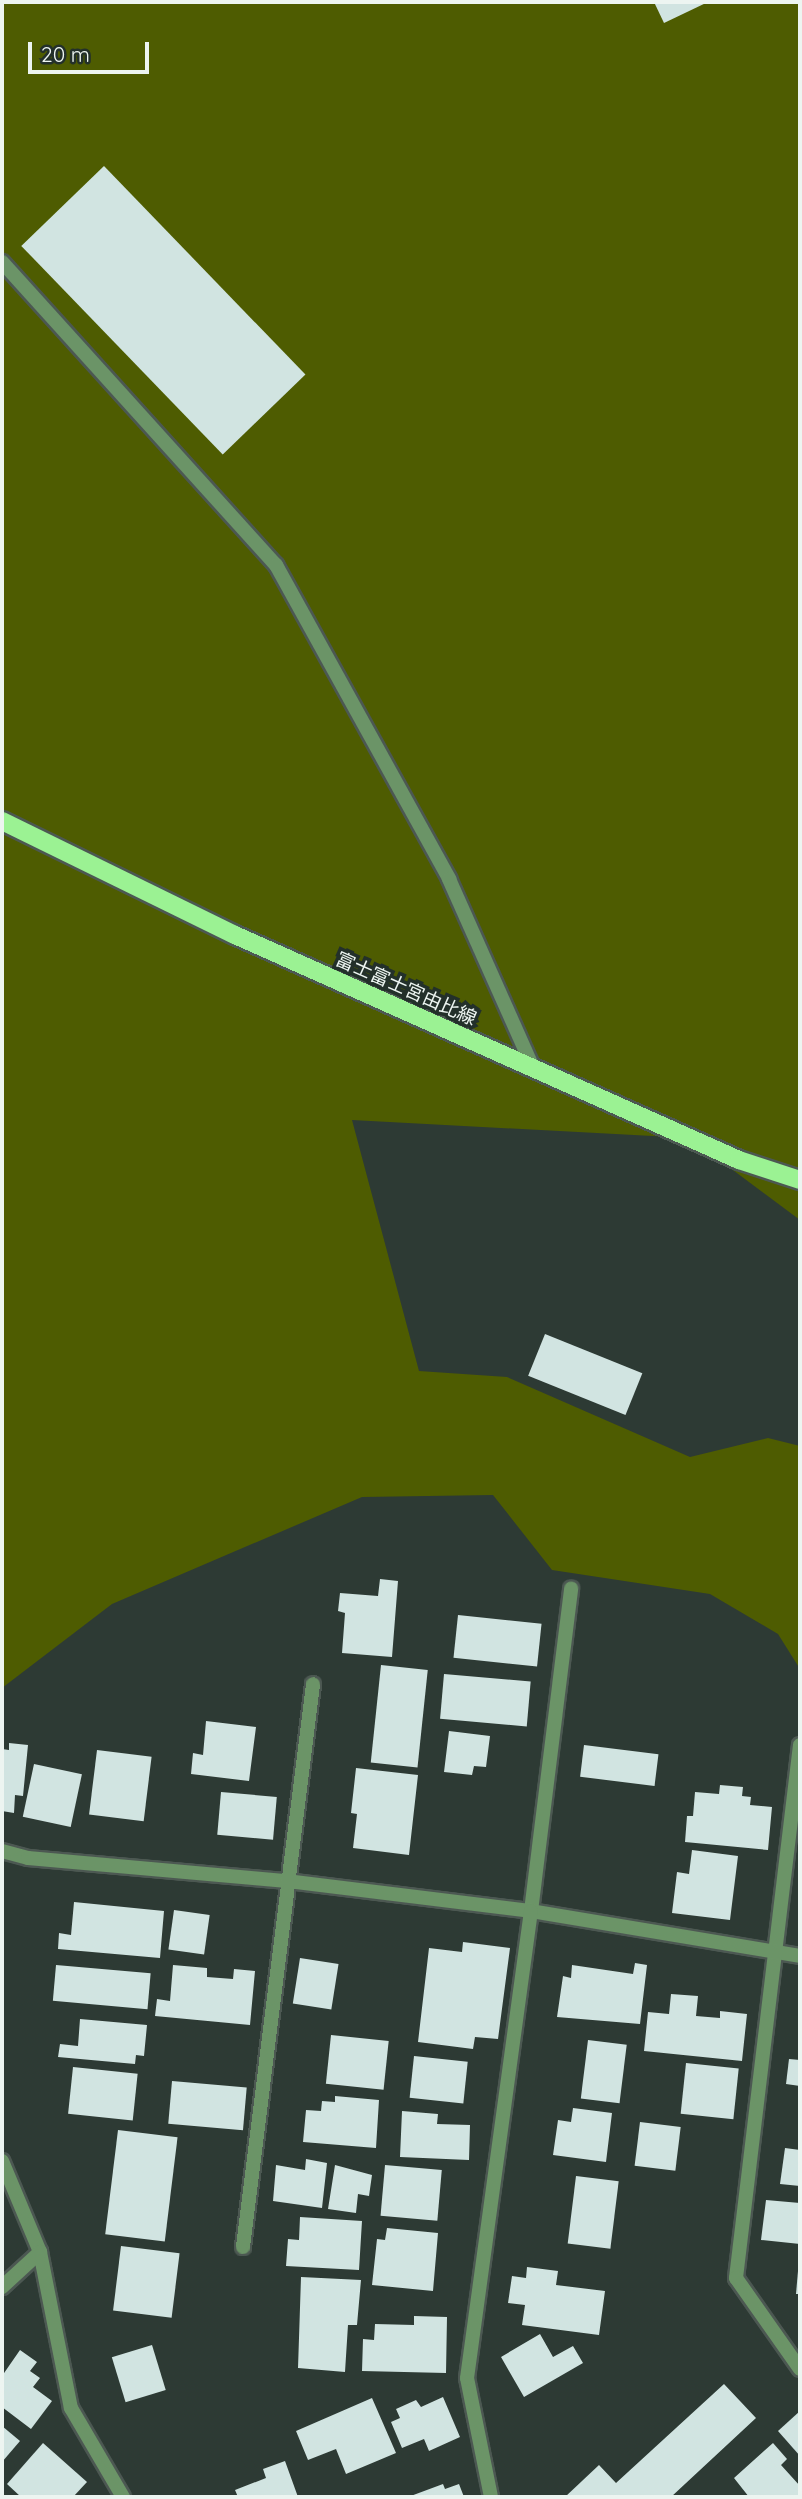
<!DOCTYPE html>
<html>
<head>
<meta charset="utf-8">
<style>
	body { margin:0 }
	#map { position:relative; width:802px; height:2499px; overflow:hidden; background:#2d3a34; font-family:Quicksand,"Noto Sans JP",sans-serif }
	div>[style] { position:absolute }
	.green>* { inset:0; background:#4e5c01 }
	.building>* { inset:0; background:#d1e4e1; transform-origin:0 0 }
	.roads { filter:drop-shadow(2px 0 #4c5852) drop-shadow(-2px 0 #4c5852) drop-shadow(0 2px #4c5852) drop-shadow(0 -2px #4c5852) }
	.lane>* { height:14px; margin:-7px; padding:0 7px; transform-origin:7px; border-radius:7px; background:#6b9467 }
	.street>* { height:14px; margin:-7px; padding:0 7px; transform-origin:7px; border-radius:7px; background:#6b9467 }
	.primary>* { height:18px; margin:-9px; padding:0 9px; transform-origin:9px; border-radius:9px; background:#9bf293 }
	span { translate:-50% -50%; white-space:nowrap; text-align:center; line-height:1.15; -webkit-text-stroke:7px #23302a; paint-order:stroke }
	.street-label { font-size:19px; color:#edf5f1 }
	.frame { position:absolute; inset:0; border:4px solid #edf5f1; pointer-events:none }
	.scale { position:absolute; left:28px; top:42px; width:121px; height:32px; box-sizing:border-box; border:4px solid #edf5f1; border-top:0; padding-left:9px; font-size:21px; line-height:24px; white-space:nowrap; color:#edf5f1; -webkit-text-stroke:5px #23302a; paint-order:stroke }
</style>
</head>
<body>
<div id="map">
	<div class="green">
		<div style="clip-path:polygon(2px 2px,800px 2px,800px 1220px,690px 1138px,352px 1120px,419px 1371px,507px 1377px,690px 1457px,768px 1438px,800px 1446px,800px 1669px,778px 1634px,710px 1594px,552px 1570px,493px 1495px,362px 1497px,112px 1604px,2px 1688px)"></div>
	</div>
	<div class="building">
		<div style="clip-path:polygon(654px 2px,708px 2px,664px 23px)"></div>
		<div style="left:104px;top:166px;width:290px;height:115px;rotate:46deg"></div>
		<div style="left:545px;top:1334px;width:105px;height:45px;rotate:22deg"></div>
		<div style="clip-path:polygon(380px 1579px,398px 1581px,392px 1657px,342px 1653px,345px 1613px,338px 1611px,340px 1593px,378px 1596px)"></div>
		<div style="left:458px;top:1615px;width:84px;height:43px;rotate:6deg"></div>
		<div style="left:381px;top:1665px;width:47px;height:98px;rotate:6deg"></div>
		<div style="left:444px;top:1674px;width:87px;height:45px;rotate:5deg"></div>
		<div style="clip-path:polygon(206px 1721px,256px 1727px,249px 1781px,191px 1774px,193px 1753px,203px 1755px)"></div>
		<div style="clip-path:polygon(449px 1731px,490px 1736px,486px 1767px,474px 1766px,472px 1775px,444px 1772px)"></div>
		<div style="clip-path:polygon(9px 1743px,28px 1745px,23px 1796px,15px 1795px,14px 1813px,2px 1811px,2px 1749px,9px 1750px)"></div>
		<div style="left:584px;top:1745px;width:75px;height:32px;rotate:7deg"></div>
		<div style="left:97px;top:1750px;width:55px;height:65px;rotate:7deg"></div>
		<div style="left:34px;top:1764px;width:49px;height:54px;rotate:12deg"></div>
		<div style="clip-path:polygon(356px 1768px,418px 1775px,409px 1855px,353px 1848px,357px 1814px,351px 1813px)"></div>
		<div style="clip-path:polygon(720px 1785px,743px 1787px,742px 1796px,751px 1797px,750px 1805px,772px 1807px,768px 1850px,685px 1842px,687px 1816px,693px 1816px,695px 1792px,719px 1794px)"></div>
		<div style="left:221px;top:1792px;width:56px;height:43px;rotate:5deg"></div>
		<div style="clip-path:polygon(692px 1850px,738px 1856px,730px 1920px,672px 1913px,677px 1872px,689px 1874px)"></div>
		<div style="clip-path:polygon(74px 1902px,164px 1911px,160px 1958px,58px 1949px,59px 1933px,71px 1935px)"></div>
		<div style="left:174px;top:1910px;width:36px;height:40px;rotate:8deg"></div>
		<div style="clip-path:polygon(463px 1942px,510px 1948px,498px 2039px,475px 2037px,473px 2049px,418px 2042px,429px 1948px,462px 1952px)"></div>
		<div style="left:300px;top:1958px;width:39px;height:46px;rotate:9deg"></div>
		<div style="clip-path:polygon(635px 1963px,647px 1965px,640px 2024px,557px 2017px,563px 1976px,571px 1978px,572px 1965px,633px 1974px)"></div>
		<div style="left:56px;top:1965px;width:95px;height:36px;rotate:5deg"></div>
		<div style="clip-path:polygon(173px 1965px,207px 1968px,207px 1977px,233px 1979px,234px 1969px,255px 1971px,250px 2025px,155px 2016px,157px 1999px,170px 2001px)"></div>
		<div style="clip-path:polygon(671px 1994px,698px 1996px,696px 2016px,720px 2018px,720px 2011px,747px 2014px,742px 2061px,644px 2051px,648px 2012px,669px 2014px)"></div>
		<div style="clip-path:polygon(80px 2019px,147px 2025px,144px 2056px,136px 2055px,135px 2064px,58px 2057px,60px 2044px,78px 2046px)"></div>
		<div style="left:331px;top:2035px;width:58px;height:49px;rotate:6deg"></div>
		<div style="left:588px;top:2040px;width:39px;height:59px;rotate:7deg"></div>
		<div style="left:414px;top:2056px;width:54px;height:42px;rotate:6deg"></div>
		<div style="clip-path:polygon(789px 2059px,800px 2060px,800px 2086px,786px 2084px)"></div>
		<div style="left:686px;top:2063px;width:53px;height:51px;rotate:6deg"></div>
		<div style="left:73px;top:2067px;width:65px;height:47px;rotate:6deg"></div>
		<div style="left:172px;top:2081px;width:75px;height:43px;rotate:5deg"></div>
		<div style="clip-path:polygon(335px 2096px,379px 2100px,376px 2148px,303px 2142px,306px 2110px,321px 2111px,322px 2101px,335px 2102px)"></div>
		<div style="clip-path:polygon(573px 2108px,612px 2113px,606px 2162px,553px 2155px,558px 2120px,571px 2122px)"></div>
		<div style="clip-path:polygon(402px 2111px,438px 2114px,437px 2124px,470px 2125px,469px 2160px,400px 2157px)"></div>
		<div style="left:640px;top:2122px;width:41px;height:44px;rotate:7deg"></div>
		<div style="left:118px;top:2130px;width:60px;height:105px;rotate:7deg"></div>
		<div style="clip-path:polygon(785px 2148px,800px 2150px,800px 2186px,780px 2184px)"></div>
		<div style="clip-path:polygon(306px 2159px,327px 2163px,322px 2208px,273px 2201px,276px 2165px,305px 2170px)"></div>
		<div style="clip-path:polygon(335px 2165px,372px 2175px,369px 2196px,358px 2194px,356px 2213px,328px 2209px)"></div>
		<div style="left:385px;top:2165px;width:57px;height:51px;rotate:5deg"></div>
		<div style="left:576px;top:2176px;width:43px;height:68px;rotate:7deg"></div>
		<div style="clip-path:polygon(766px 2200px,800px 2203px,800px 2244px,761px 2240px)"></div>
		<div style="clip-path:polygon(300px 2217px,362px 2221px,359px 2270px,286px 2266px,288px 2239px,299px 2240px)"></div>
		<div style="clip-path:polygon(387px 2228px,438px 2233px,433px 2291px,372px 2285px,377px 2239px,385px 2240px)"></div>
		<div style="left:121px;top:2246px;width:59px;height:65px;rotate:7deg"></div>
		<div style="clip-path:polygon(527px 2267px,558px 2271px,556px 2285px,605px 2291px,599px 2335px,522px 2325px,525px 2305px,508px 2303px,512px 2276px,526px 2278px)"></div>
		<div style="clip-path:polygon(798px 2271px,800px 2271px,800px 2294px,796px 2294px)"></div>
		<div style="clip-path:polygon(301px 2277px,361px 2280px,357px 2325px,348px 2325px,345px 2372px,298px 2368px)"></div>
		<div style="clip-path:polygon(414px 2316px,447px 2317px,446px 2373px,362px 2371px,363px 2339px,374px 2340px,375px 2324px,414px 2325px)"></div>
		<div style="clip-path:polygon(540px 2334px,553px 2357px,573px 2346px,583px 2363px,524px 2397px,501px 2357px)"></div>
		<div style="left:152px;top:2345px;width:47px;height:42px;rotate:73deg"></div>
		<div style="clip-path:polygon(20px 2350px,37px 2362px,30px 2371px,40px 2378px,33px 2387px,52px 2401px,31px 2429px,2px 2407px,2px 2376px)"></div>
		<div style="clip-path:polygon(724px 2384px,756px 2418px,671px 2497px,565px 2497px,599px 2465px,616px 2483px)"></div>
		<div style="clip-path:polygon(443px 2397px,460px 2437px,429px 2451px,424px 2439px,402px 2448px,391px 2422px,400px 2418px,396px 2409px,416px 2400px,421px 2407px)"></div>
		<div style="clip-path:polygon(372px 2398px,396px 2453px,346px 2474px,336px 2449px,308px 2460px,296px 2431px)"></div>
		<div style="clip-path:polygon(800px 2411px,800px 2456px,778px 2431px)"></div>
		<div style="clip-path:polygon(2px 2426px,20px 2441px,2px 2462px)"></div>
		<div style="clip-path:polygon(43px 2443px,87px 2482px,73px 2497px,21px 2497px,7px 2484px)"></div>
		<div style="clip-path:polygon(773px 2443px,787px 2459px,781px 2465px,800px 2486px,800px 2497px,749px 2497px,734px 2478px)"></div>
		<div style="clip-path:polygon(285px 2461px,298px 2497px,238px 2497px,235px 2490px,266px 2478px,263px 2469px)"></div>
		<div style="clip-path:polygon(443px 2484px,445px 2489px,459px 2484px,464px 2497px,408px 2497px)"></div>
	</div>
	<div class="roads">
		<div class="lane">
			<div style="left:2px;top:262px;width:409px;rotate:47.9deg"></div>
			<div style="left:276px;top:565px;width:359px;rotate:61.1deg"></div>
			<div style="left:449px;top:879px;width:207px;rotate:66deg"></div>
			<div style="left:531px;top:1911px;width:325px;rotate:-82.9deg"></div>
		</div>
		<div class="street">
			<div style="left:800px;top:1745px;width:537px;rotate:96.85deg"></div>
			<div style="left:736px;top:2278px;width:111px;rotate:54.9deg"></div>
			<div style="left:2px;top:1851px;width:27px;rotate:15deg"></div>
			<div style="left:28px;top:1858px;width:260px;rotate:5.1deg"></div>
			<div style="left:287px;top:1881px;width:246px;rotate:7deg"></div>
			<div style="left:531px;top:1911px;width:273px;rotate:9.5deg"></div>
			<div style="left:2px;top:2161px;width:99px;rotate:67.3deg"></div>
			<div style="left:40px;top:2252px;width:159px;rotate:78.8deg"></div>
			<div style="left:71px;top:2408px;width:103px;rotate:59.7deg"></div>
			<div style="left:243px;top:2247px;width:567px;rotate:-82.91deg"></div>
			<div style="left:2px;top:2287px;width:52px;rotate:-42.6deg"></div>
			<div style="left:491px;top:2497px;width:121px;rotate:-101.4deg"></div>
			<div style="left:467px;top:2378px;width:471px;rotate:-82.2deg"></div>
		</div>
		<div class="primary">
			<div style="left:2px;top:821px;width:259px;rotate:26.1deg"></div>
			<div style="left:235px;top:935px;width:552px;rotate:24.06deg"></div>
			<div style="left:739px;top:1160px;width:64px;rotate:18.2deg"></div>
		</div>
	</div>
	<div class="street-label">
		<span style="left:406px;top:989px;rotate:24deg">富士富士宮由比線</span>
	</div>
	<div class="frame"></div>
	<div class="scale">20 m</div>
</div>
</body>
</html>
